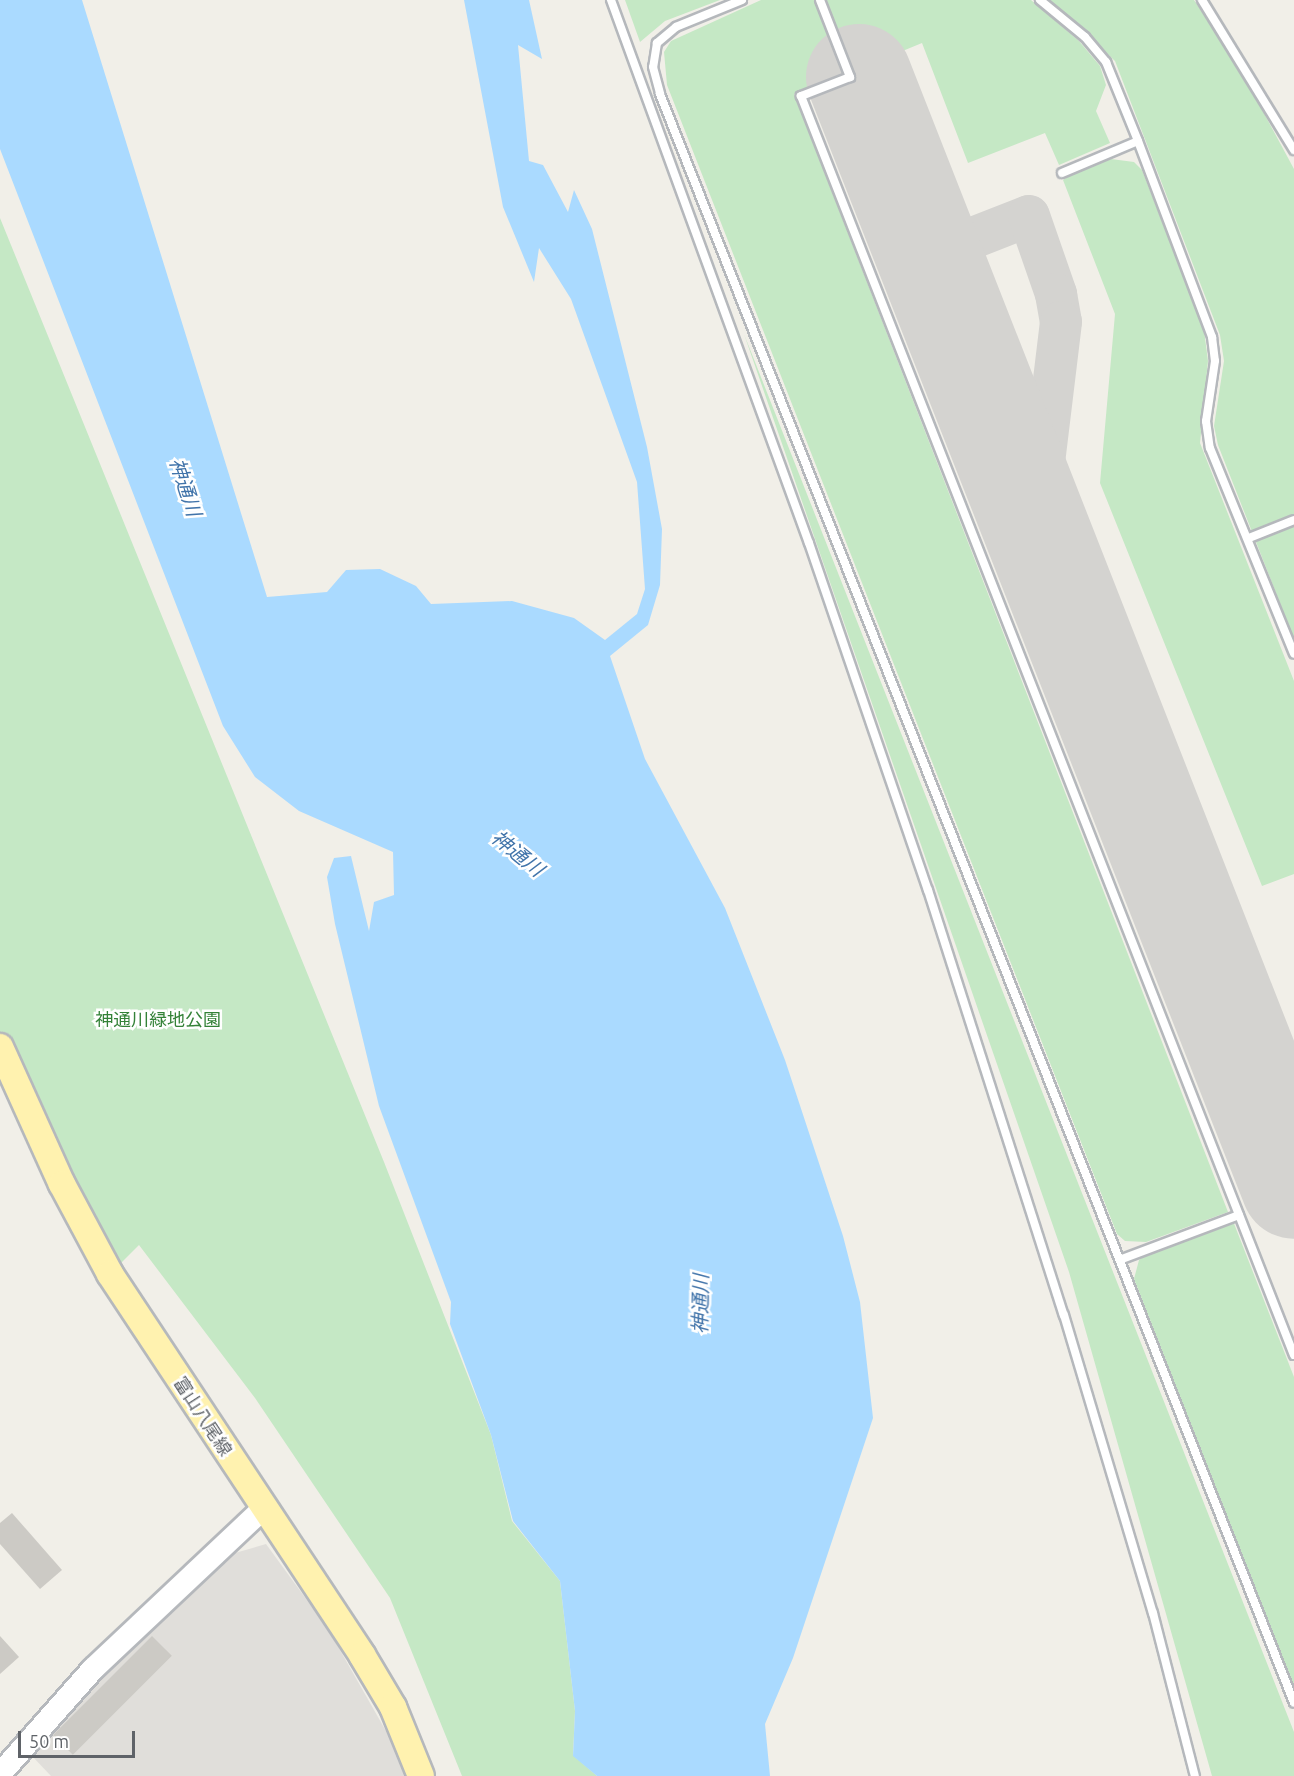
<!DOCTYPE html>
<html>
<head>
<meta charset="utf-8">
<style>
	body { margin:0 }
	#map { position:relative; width:1294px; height:1776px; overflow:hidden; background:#f1efe8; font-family:Ubuntu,"Noto Sans JP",sans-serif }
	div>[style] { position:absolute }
	.industrial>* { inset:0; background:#e0deda }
	.green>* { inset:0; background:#c5e8c5 }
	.water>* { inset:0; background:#aadaff }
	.taxiway>* { height:42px; margin:-21px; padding:0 21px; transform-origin:21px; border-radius:21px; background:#d4d3d0 }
	.runway>* { height:106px; margin:-53px; padding:0 53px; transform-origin:53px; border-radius:53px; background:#d4d3d0 }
	.building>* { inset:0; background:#cccac5; transform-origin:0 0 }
	.roads { filter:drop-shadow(2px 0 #b5b8bc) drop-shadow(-2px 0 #b5b8bc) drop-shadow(0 2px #b5b8bc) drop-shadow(0 -2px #b5b8bc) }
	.lane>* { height:8px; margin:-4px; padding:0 4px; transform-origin:4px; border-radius:4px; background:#fff }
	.secondary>* { height:22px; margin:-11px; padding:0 11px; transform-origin:11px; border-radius:11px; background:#fff }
	.primary>* { height:26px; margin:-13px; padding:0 13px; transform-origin:13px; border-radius:13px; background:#fff2af }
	span { translate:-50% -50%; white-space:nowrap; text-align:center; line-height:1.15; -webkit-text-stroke:5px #fff; paint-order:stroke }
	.park-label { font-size:18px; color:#348238 }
	.street-label { font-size:18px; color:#5f6368 }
	.water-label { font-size:20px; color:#4174aa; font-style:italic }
	.scale { position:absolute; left:18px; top:1731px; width:117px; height:27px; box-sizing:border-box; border:3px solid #5f6368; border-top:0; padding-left:8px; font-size:18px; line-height:21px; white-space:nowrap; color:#5f6368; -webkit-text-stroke:4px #fff; paint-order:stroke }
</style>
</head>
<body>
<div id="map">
	<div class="industrial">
		<div style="clip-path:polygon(266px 1544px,328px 1629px,395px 1747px,405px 1776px,51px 1776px,32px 1756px,100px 1675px,235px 1553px)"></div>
	</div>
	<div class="green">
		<div style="clip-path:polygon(625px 0,720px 0,665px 21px,640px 42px)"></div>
		<div style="clip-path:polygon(761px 0,818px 0,845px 73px,794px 94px,1228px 1212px,1146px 1242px,1125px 1241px,1117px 1234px,667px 85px,664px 52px,671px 41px)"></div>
		<div style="clip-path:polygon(825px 0,1031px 0,1079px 41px,1100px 66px,1106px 85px,1096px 111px,1110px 143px,1059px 165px,1045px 133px,968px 163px,922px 43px,854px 71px)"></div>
		<div style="clip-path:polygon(1050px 0,1194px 0,1239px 67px,1294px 169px,1294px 639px,1218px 445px,1214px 426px,1224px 361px,1220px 335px,1115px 61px)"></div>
		<div style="clip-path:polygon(1111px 159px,1134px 162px,1142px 170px,1204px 330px,1208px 361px,1200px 443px,1294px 681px,1294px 874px,1262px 886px,1100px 483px,1115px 314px,1063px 180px,1085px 167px)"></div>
		<div style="clip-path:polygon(0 218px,384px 1162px,491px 1435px,512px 1521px,560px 1581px,575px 1711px,573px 1755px,597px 1776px,462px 1776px,390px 1598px,255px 1398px,139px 1245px,110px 1274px,0 1047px)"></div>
		<div style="clip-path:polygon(744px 334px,1294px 1732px,1294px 1776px,1212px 1776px,1069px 1272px)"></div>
		<div style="clip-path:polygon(1233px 1221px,1294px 1377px,1294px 1688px,1134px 1279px,1139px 1260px,1148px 1252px)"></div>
	</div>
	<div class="water">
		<div style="clip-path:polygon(0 0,82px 0,267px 597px,327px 592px,346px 570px,380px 569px,416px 586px,431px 604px,512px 601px,574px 618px,605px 640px,637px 614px,645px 589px,637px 482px,571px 299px,539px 248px,534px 282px,503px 207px,464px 0,529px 0,542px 59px,518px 45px,529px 161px,543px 165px,568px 212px,574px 190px,592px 229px,647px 447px,662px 529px,660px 585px,648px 625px,610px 656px,645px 759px,725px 908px,785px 1060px,843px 1236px,860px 1302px,873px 1418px,793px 1658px,765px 1724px,770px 1776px,597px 1776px,573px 1756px,575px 1711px,560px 1581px,513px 1521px,491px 1435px,450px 1324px,451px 1302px,379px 1106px,335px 924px,327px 877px,334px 858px,351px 856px,369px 931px,374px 902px,394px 895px,393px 852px,299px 811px,255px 777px,223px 726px,0 149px)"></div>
	</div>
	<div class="taxiway">
		<div style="left:929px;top:255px;width:107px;rotate:-21.3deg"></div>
		<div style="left:1029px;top:216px;width:83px;rotate:70.9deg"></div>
		<div style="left:1056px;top:294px;width:28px;rotate:80deg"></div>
		<div style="left:1061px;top:322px;width:209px;rotate:96.9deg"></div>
	</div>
	<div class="runway">
		<div style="left:859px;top:77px;width:1191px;rotate:68.58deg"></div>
	</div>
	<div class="building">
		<div style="clip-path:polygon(12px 1513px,62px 1570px,40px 1589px,0 1544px,0 1523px)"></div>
		<div style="clip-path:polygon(0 1636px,19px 1657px,0 1674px)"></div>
		<div style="left:152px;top:1636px;width:28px;height:140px;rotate:45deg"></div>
	</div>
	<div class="roads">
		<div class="lane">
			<div style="left:611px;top:0;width:578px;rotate:69.97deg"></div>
			<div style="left:809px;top:543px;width:367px;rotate:71.1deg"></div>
			<div style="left:928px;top:890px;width:446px;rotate:72.3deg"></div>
			<div style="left:1064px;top:1315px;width:311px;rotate:73.4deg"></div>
			<div style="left:1153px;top:1613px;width:168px;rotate:75.6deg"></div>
			<div style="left:742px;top:0;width:71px;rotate:157.8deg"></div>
			<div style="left:676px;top:27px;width:25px;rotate:140deg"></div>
			<div style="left:657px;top:43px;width:24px;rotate:99deg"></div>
			<div style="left:653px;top:67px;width:28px;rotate:75deg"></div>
			<div style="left:660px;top:94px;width:1729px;rotate:68.49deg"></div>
			<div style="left:820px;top:0;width:83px;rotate:68.7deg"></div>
			<div style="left:850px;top:77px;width:53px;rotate:158.8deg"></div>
			<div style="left:801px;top:96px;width:1352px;rotate:68.62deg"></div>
			<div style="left:1040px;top:0;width:58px;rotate:39.4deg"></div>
			<div style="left:1085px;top:37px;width:33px;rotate:50deg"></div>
			<div style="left:1106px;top:62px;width:85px;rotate:67.9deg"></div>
			<div style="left:1138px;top:141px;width:210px;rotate:69.3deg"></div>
			<div style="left:1212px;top:337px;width:24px;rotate:83deg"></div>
			<div style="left:1215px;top:361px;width:61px;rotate:98.5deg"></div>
			<div style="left:1206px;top:421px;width:27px;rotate:82deg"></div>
			<div style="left:1210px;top:448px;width:222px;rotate:67.8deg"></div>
			<div style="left:1202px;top:0;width:176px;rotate:58.5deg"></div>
			<div style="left:1062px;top:173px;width:82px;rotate:-22.8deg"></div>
			<div style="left:1249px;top:538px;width:48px;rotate:-21.8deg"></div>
			<div style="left:1122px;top:1259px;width:125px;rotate:-20.6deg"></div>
		</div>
		<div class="secondary">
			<div style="left:0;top:1774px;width:140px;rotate:-48.5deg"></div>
			<div style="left:93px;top:1669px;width:235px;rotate:-43.3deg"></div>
		</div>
		<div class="primary">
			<div style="left:0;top:1047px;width:150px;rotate:65.7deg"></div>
			<div style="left:62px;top:1184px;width:102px;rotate:61.9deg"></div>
			<div style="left:110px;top:1274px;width:457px;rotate:56.5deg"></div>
			<div style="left:362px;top:1655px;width:61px;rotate:59.2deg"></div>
			<div style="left:393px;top:1707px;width:74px;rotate:67.9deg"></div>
		</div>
	</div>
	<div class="park-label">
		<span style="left:158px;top:1019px">神通川緑地公園</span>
	</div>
	<div class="street-label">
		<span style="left:203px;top:1416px;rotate:57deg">富山八尾線</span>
	</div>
	<div class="water-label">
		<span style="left:186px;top:487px;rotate:72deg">神通川</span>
		<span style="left:518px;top:853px;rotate:39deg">神通川</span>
		<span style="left:700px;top:1304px;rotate:-89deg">神通川</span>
	</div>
	<div class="scale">50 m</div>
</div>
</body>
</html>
